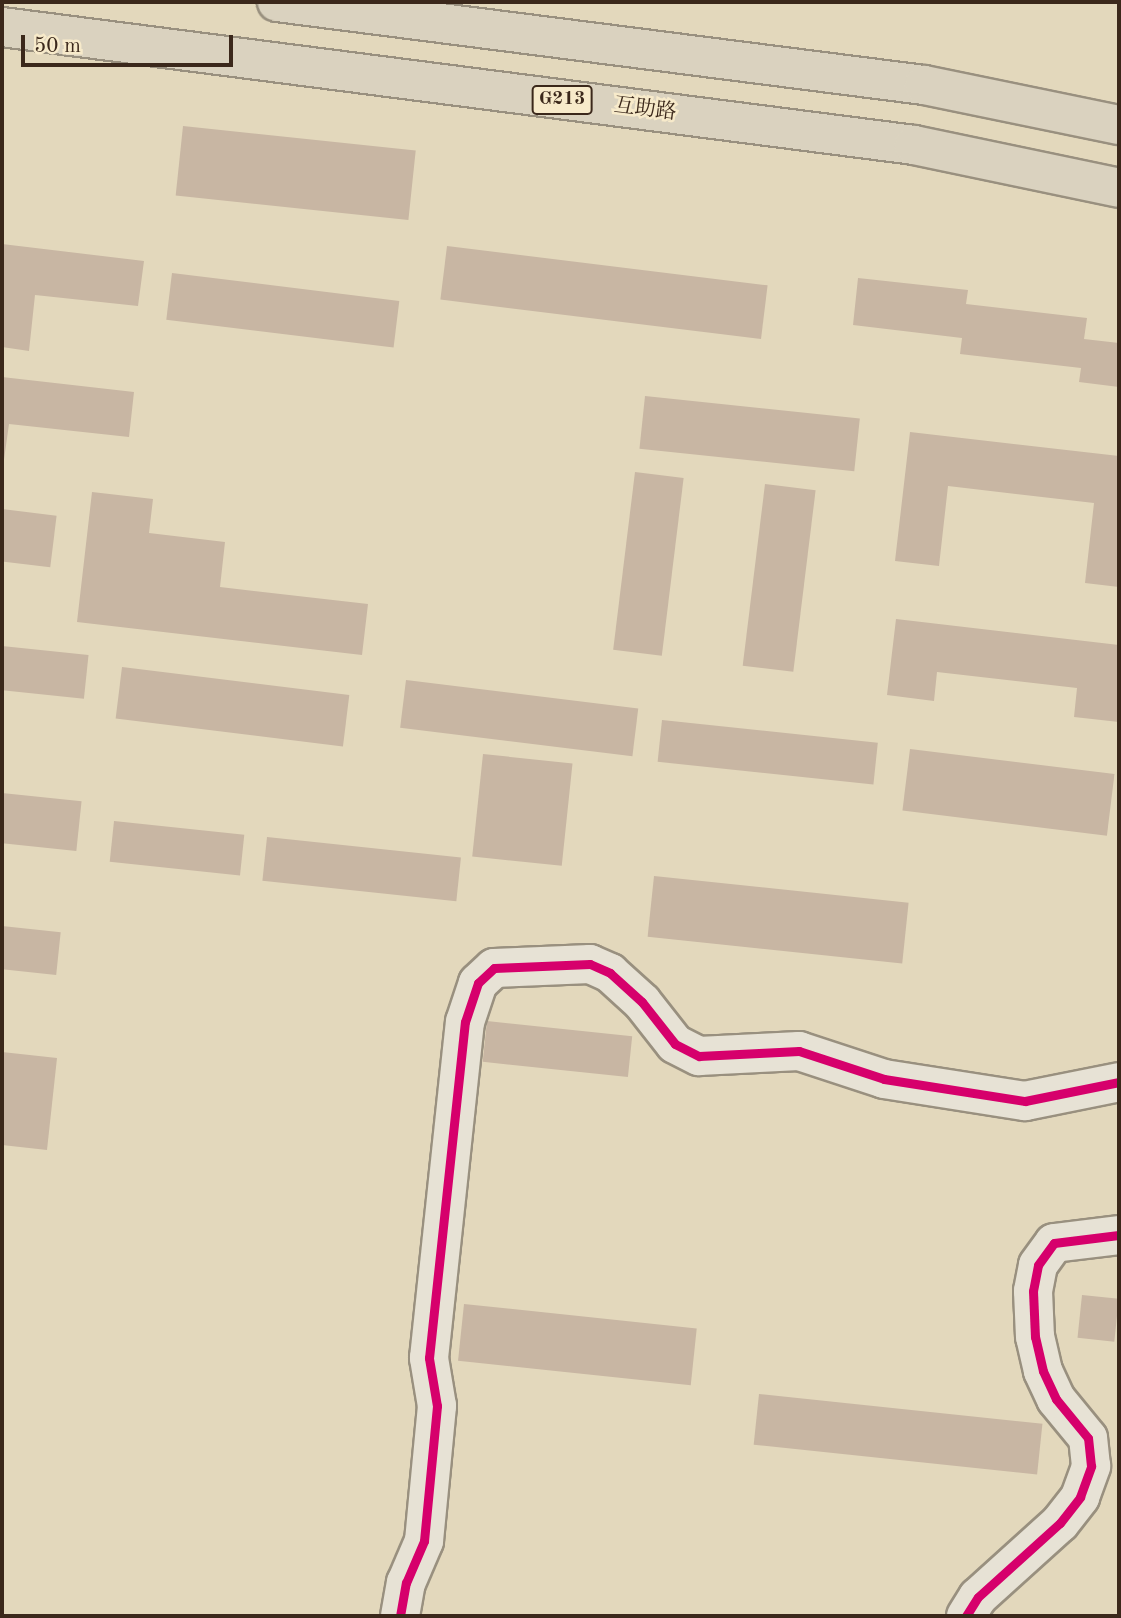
<!DOCTYPE html>
<html>
<head>
<meta charset="utf-8">
<style>
	body { margin:0 }
	#map { position:relative; width:1121px; height:1618px; overflow:hidden; background:#e3d8bc; font-family:"Old Standard TT","Noto Serif SC",serif }
	div>[style] { position:absolute }
	.building>* { inset:0; background:#c8b6a3; transform-origin:0 0 }
	.roads { filter:drop-shadow(2px 0 #99907f) drop-shadow(-2px 0 #99907f) drop-shadow(0 2px #99907f) drop-shadow(0 -2px #99907f) }
	.minor>* { height:38px; margin:-19px; padding:0 19px; transform-origin:19px; border-radius:19px; background:#e7e2d5 }
	.highway>* { height:38px; margin:-19px; padding:0 19px; transform-origin:19px; border-radius:19px; background:#dad2bf }
	.cycleway>* { height:9px; margin:-4.5px; padding:0 4.5px; transform-origin:4.5px; border-radius:4.5px; background:#d6006c }
	span { translate:-50% -50%; white-space:nowrap; text-align:center; line-height:1.15; -webkit-text-stroke:5px #f7eaca; paint-order:stroke }
	.shield-label span { padding:2px 5px; background:#f7eaca; border:2px solid; border-radius:5px; -webkit-text-stroke-width:0 }
	.shield-label { font-size:19px; color:#3b281b; font-weight:700 }
	.street-label { font-size:21px; color:#3b281b }
	.frame { position:absolute; inset:0; border:4px solid #3b281b; pointer-events:none }
	.scale { position:absolute; left:21px; top:35px; width:212px; height:32px; box-sizing:border-box; border:4px solid #3b281b; border-top:0; padding-left:9px; font-size:21px; line-height:24px; white-space:nowrap; color:#3b281b; -webkit-text-stroke:5px #f7eaca; paint-order:stroke }
</style>
</head>
<body>
<div id="map">
	<div class="building">
		<div style="left:183px;top:126px;width:234px;height:70px;rotate:6deg"></div>
		<div style="clip-path:polygon(2px 244px,144px 261px,138px 306px,35px 295px,29px 351px,2px 347px)"></div>
		<div style="left:447px;top:246px;width:323px;height:54px;rotate:7deg"></div>
		<div style="left:172px;top:273px;width:229px;height:47px;rotate:7deg"></div>
		<div style="clip-path:polygon(858px 278px,968px 290px,966px 304px,1087px 318px,1084px 339px,1119px 343px,1119px 387px,1079px 382px,1081px 368px,960px 354px,962px 338px,853px 325px)"></div>
		<div style="clip-path:polygon(2px 377px,134px 392px,129px 437px,9px 424px,2px 474px)"></div>
		<div style="left:645px;top:396px;width:216px;height:53px;rotate:6deg"></div>
		<div style="clip-path:polygon(910px 432px,1119px 456px,1119px 587px,1085px 583px,1094px 503px,948px 486px,939px 566px,895px 561px)"></div>
		<div style="left:635px;top:472px;width:49px;height:179px;rotate:7deg"></div>
		<div style="left:765px;top:484px;width:51px;height:183px;rotate:7deg"></div>
		<div style="clip-path:polygon(92px 492px,153px 499px,149px 533px,225px 542px,220px 587px,368px 604px,362px 655px,77px 622px)"></div>
		<div style="left:2px;top:509px;width:55px;height:52px;rotate:7deg"></div>
		<div style="clip-path:polygon(896px 619px,1119px 645px,1119px 722px,1074px 717px,1077px 688px,937px 672px,934px 701px,887px 695px)"></div>
		<div style="left:2px;top:646px;width:87px;height:44px;rotate:6deg"></div>
		<div style="left:122px;top:667px;width:229px;height:52px;rotate:7deg"></div>
		<div style="left:406px;top:680px;width:234px;height:48px;rotate:7deg"></div>
		<div style="left:662px;top:720px;width:217px;height:42px;rotate:6deg"></div>
		<div style="left:910px;top:749px;width:206px;height:62px;rotate:7deg"></div>
		<div style="left:483px;top:754px;width:90px;height:103px;rotate:6deg"></div>
		<div style="left:2px;top:793px;width:80px;height:50px;rotate:6deg"></div>
		<div style="left:114px;top:821px;width:131px;height:41px;rotate:6deg"></div>
		<div style="left:267px;top:837px;width:195px;height:44px;rotate:6deg"></div>
		<div style="left:654px;top:876px;width:256px;height:61px;rotate:6deg"></div>
		<div style="left:2px;top:926px;width:59px;height:43px;rotate:6deg"></div>
		<div style="left:487px;top:1021px;width:146px;height:41px;rotate:6deg"></div>
		<div style="clip-path:polygon(2px 1052px,57px 1058px,47px 1150px,2px 1145px)"></div>
		<div style="left:1082px;top:1295px;width:37px;height:43px;rotate:6deg"></div>
		<div style="left:464px;top:1304px;width:234px;height:57px;rotate:6deg"></div>
		<div style="left:759px;top:1394px;width:285px;height:51px;rotate:6deg"></div>
	</div>
	<div class="roads">
		<div class="minor">
			<div style="left:400px;top:1616px;width:34px;rotate:-80deg"></div>
			<div style="left:406px;top:1583px;width:46px;rotate:-66.8deg"></div>
			<div style="left:424px;top:1541px;width:136px;rotate:-84.5deg"></div>
			<div style="left:437px;top:1406px;width:49px;rotate:-99.5deg"></div>
			<div style="left:429px;top:1358px;width:338px;rotate:-83.9deg"></div>
			<div style="left:465px;top:1022px;width:41px;rotate:-71.6deg"></div>
			<div style="left:478px;top:983px;width:22px;rotate:-43deg"></div>
			<div style="left:494px;top:968px;width:96px;rotate:-2.4deg"></div>
			<div style="left:590px;top:964px;width:22px;rotate:24deg"></div>
			<div style="left:610px;top:973px;width:43px;rotate:42.2deg"></div>
			<div style="left:642px;top:1002px;width:53px;rotate:51.8deg"></div>
			<div style="left:675px;top:1044px;width:27px;rotate:27deg"></div>
			<div style="left:699px;top:1056px;width:100px;rotate:-2.9deg"></div>
			<div style="left:799px;top:1051px;width:89px;rotate:18.2deg"></div>
			<div style="left:884px;top:1079px;width:143px;rotate:8.9deg"></div>
			<div style="left:1025px;top:1101px;width:96px;rotate:-11.4deg"></div>
			<div style="left:966px;top:1616px;width:22px;rotate:-58deg"></div>
			<div style="left:978px;top:1597px;width:110px;rotate:-42.1deg"></div>
			<div style="left:1060px;top:1523px;width:33px;rotate:-52deg"></div>
			<div style="left:1080px;top:1497px;width:33px;rotate:-70deg"></div>
			<div style="left:1091px;top:1466px;width:28px;rotate:-96deg"></div>
			<div style="left:1088px;top:1438px;width:50px;rotate:-129.4deg"></div>
			<div style="left:1056px;top:1399px;width:31px;rotate:-115deg"></div>
			<div style="left:1043px;top:1371px;width:35px;rotate:-103deg"></div>
			<div style="left:1035px;top:1337px;width:46px;rotate:-92.5deg"></div>
			<div style="left:1033px;top:1291px;width:26px;rotate:-79deg"></div>
			<div style="left:1038px;top:1265px;width:27px;rotate:-54deg"></div>
			<div style="left:1054px;top:1243px;width:65px;rotate:-7deg"></div>
		</div>
		<div class="highway">
			<div style="left:277px;top:2px;width:652px;rotate:7.31deg"></div>
			<div style="left:924px;top:85px;width:199px;rotate:11.6deg"></div>
			<div style="left:2px;top:27px;width:920px;rotate:7.37deg"></div>
			<div style="left:914px;top:145px;width:209px;rotate:11.8deg"></div>
		</div>
	</div>
	<div class="cycleway">
		<div style="left:400px;top:1616px;width:34px;rotate:-80deg"></div>
		<div style="left:406px;top:1583px;width:46px;rotate:-66.8deg"></div>
		<div style="left:424px;top:1541px;width:136px;rotate:-84.5deg"></div>
		<div style="left:437px;top:1406px;width:49px;rotate:-99.5deg"></div>
		<div style="left:429px;top:1358px;width:338px;rotate:-83.9deg"></div>
		<div style="left:465px;top:1022px;width:41px;rotate:-71.6deg"></div>
		<div style="left:478px;top:983px;width:22px;rotate:-43deg"></div>
		<div style="left:494px;top:968px;width:96px;rotate:-2.4deg"></div>
		<div style="left:590px;top:964px;width:22px;rotate:24deg"></div>
		<div style="left:610px;top:973px;width:43px;rotate:42.2deg"></div>
		<div style="left:642px;top:1002px;width:53px;rotate:51.8deg"></div>
		<div style="left:675px;top:1044px;width:27px;rotate:27deg"></div>
		<div style="left:699px;top:1056px;width:100px;rotate:-2.9deg"></div>
		<div style="left:799px;top:1051px;width:89px;rotate:18.2deg"></div>
		<div style="left:884px;top:1079px;width:143px;rotate:8.9deg"></div>
		<div style="left:1025px;top:1101px;width:96px;rotate:-11.4deg"></div>
		<div style="left:966px;top:1616px;width:22px;rotate:-58deg"></div>
		<div style="left:978px;top:1597px;width:110px;rotate:-42.1deg"></div>
		<div style="left:1060px;top:1523px;width:33px;rotate:-52deg"></div>
		<div style="left:1080px;top:1497px;width:33px;rotate:-70deg"></div>
		<div style="left:1091px;top:1466px;width:28px;rotate:-96deg"></div>
		<div style="left:1088px;top:1438px;width:50px;rotate:-129.4deg"></div>
		<div style="left:1056px;top:1399px;width:31px;rotate:-115deg"></div>
		<div style="left:1043px;top:1371px;width:35px;rotate:-103deg"></div>
		<div style="left:1035px;top:1337px;width:46px;rotate:-92.5deg"></div>
		<div style="left:1033px;top:1291px;width:26px;rotate:-79deg"></div>
		<div style="left:1038px;top:1265px;width:27px;rotate:-54deg"></div>
		<div style="left:1054px;top:1243px;width:65px;rotate:-7deg"></div>
	</div>
	<div class="shield-label">
		<span style="left:562px;top:100px">G213</span>
	</div>
	<div class="street-label">
		<span style="left:645px;top:110px;rotate:7deg">互助路</span>
	</div>
	<div class="frame"></div>
	<div class="scale">50 m</div>
</div>
</body>
</html>
